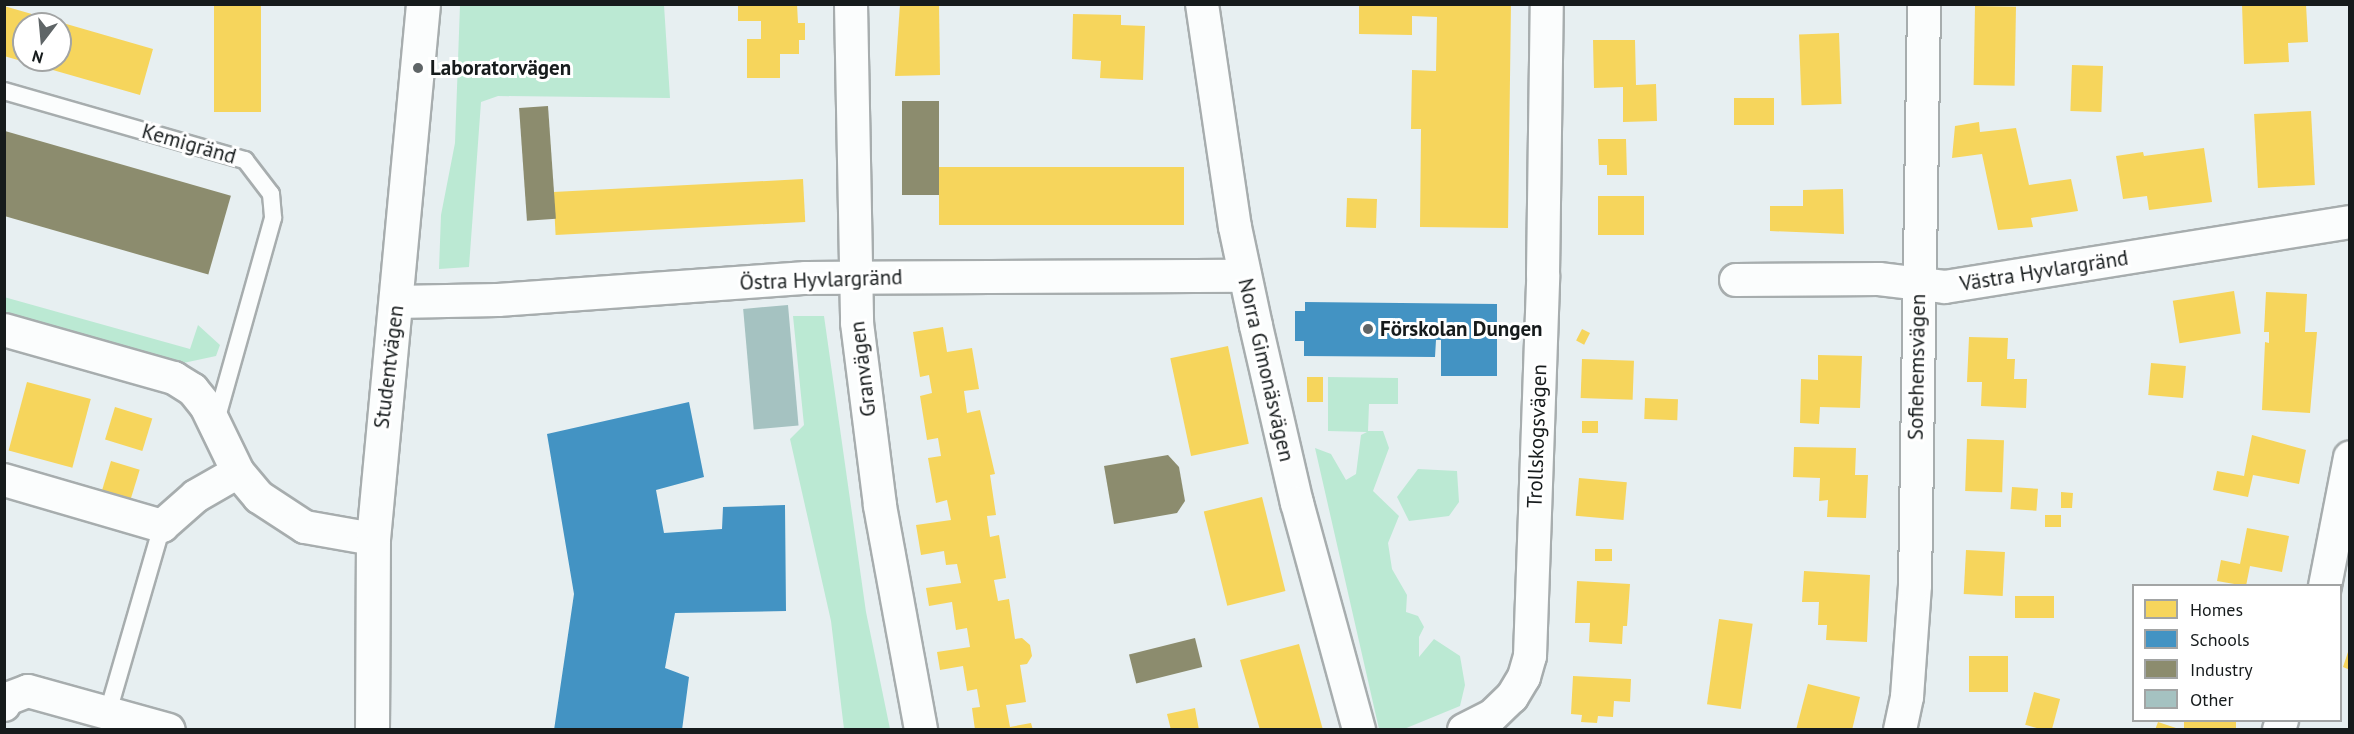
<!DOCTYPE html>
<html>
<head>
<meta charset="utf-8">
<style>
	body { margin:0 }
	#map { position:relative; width:2354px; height:734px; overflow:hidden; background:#e7eff1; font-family:"PT Sans",sans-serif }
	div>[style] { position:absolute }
	.green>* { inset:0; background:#bbe9d3 }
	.homes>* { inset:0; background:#f6d55c; transform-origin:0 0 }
	.schools>* { inset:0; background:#4393c3 }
	.industry>* { inset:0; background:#8c8c6e; transform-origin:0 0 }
	.building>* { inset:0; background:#a5c2c1; transform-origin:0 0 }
	.roads { filter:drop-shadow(2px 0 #a7adae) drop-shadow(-2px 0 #a7adae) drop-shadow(0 2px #a7adae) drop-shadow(0 -2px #a7adae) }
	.lane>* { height:16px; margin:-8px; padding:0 8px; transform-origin:8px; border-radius:8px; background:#fbfdfd }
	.street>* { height:32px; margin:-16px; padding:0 16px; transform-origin:16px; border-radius:16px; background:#fbfdfd }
	.secondary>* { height:33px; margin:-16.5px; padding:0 16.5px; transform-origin:16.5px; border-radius:16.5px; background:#fbfdfd }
	.dots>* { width:16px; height:16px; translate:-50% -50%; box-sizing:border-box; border:3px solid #fff; border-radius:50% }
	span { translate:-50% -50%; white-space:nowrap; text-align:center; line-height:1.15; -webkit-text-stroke:6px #fff; paint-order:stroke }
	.poi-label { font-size:21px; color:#161b1c; font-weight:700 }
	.left { translate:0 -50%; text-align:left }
	.street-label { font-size:21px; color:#161b1c }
	.frame { position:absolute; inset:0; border:6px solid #161b1c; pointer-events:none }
	.legend { position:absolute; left:2132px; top:584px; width:210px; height:138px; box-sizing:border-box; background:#fff; border:2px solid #a2a4a4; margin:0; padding:8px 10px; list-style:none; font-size:18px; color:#161b1c }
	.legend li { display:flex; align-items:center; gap:12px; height:30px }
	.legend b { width:30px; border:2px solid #a2a4a4 }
	.north { position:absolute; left:12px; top:12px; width:60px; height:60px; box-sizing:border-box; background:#fff; border:2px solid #a2a4a4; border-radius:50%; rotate:196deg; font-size:16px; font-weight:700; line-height:24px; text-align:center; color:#161b1c }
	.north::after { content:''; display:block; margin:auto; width:21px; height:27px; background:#5f6567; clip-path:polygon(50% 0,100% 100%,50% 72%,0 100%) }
</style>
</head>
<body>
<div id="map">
	<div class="green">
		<div style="clip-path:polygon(460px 5px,664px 5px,670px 98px,498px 96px,481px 102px,469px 267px,439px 269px,441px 215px,455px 143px)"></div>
		<div style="clip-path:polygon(4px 297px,190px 349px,198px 325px,220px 345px,216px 356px,174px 365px,5px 318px)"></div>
		<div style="clip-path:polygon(793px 316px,824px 316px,866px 612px,890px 729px,844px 729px,831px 621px,790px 439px,804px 425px)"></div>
		<div style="clip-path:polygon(1328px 377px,1398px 378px,1398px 404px,1369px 404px,1368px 431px,1383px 431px,1389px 448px,1373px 491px,1399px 516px,1388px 543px,1392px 569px,1407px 595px,1406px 612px,1418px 616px,1424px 627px,1419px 637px,1419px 657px,1434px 639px,1460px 656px,1465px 685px,1460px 706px,1404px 729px,1379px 729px,1315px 448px,1331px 454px,1346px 480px,1356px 474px,1361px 435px,1367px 432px,1328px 431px)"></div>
		<div style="clip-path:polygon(1418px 469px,1457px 471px,1459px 502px,1449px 516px,1409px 521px,1397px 497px)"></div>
	</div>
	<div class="homes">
		<div style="left:214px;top:4px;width:47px;height:108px"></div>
		<div style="clip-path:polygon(738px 4px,797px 4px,798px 23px,805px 23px,805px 40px,799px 40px,799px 54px,780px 54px,780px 78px,747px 78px,747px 39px,761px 39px,761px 21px,738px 21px)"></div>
		<div style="clip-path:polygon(900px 4px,939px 4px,940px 75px,895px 76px)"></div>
		<div style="clip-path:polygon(1359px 4px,1511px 4px,1508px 228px,1420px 227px,1421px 129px,1411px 129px,1412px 70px,1436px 71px,1437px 17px,1412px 16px,1412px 35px,1359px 34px)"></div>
		<div style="clip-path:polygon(2242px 4px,2306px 4px,2308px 42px,2288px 43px,2289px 62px,2244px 64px)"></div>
		<div style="clip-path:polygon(evenodd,4px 6px,153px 49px,140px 95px,4px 56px,4px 6px,24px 24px,60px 24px,60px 60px,24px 60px,24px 24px)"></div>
		<div style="left:1975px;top:6px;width:41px;height:79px;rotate:1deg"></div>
		<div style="clip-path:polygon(1073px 14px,1121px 15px,1121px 25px,1145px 26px,1143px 80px,1100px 78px,1101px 61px,1072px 59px)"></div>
		<div style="left:1839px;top:33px;width:71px;height:40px;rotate:88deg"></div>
		<div style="clip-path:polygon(1593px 40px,1635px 40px,1636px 85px,1656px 84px,1657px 121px,1623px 122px,1623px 87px,1594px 88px)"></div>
		<div style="left:2072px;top:65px;width:31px;height:46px;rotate:2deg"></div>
		<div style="left:1774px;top:98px;width:27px;height:40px;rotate:90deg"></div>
		<div style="left:2311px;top:111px;width:74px;height:57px;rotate:87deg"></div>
		<div style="clip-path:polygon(1979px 122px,1980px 132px,2016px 128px,2029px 185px,2071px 179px,2078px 211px,2031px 218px,2033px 227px,1998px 230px,1982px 154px,1952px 158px,1955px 126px)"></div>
		<div style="clip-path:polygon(1598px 139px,1626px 139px,1627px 175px,1607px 175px,1607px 165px,1599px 165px)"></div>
		<div style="clip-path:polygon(2204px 148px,2212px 202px,2149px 210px,2147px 196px,2123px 199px,2116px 156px,2143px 152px,2144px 156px)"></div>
		<div style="left:1184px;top:167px;width:58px;height:245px;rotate:90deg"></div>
		<div style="left:803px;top:179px;width:43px;height:250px;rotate:87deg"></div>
		<div style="clip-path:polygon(1843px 189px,1844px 234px,1770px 231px,1770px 206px,1803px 206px,1803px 190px)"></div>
		<div style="left:1598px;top:196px;width:46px;height:39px"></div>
		<div style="left:1347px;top:198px;width:30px;height:29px;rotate:2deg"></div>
		<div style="left:2234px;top:291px;width:43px;height:62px;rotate:81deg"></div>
		<div style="clip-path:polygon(2266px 292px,2307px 294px,2305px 332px,2317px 332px,2310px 413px,2262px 410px,2265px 342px,2269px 343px,2269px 332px,2264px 332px)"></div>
		<div style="clip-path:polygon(943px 327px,947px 352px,972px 348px,979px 389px,964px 391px,967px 413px,980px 410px,995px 474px,990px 475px,996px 515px,987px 516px,990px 537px,999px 535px,1006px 578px,994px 580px,998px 601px,1009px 599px,1015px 639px,1022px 638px,1030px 645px,1032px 656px,1027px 664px,1020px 665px,1026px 702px,1006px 705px,1010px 727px,1031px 723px,1033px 730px,975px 730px,972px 708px,980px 707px,977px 689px,967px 691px,963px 666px,940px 670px,937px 652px,970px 647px,967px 628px,956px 630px,952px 602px,929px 606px,926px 588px,961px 583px,957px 564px,946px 565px,944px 551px,921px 555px,916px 525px,951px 520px,947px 500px,936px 503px,928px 458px,941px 456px,938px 438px,927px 440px,920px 396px,932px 393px,929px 375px,920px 377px,913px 332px)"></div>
		<div style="left:1582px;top:329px;width:9px;height:13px;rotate:27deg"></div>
		<div style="clip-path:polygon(1969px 337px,2008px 338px,2007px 359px,2015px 359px,2014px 379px,2027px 379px,2026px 408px,1981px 406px,1982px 382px,1967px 382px)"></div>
		<div style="left:1228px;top:346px;width:100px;height:59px;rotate:78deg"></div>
		<div style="clip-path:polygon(1818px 355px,1862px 356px,1860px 408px,1820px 407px,1819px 424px,1800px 423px,1801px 379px,1818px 380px)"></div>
		<div style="left:1582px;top:359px;width:52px;height:39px;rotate:2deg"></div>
		<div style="left:2151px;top:363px;width:35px;height:32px;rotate:5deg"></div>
		<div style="left:1307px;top:377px;width:16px;height:25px"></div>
		<div style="left:27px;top:382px;width:66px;height:71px;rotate:15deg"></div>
		<div style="left:1645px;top:398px;width:33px;height:21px;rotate:2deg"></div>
		<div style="left:115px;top:407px;width:39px;height:34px;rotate:17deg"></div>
		<div style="left:1582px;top:421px;width:16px;height:12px"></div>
		<div style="clip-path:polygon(2252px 435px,2306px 450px,2299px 484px,2253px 475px,2248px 497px,2213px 490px,2217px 471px,2244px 476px)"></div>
		<div style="left:1967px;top:439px;width:37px;height:52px;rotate:2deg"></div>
		<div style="clip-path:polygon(1794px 447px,1856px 448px,1855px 475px,1868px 475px,1866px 518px,1827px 517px,1828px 500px,1819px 501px,1820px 478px,1793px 477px)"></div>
		<div style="left:111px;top:461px;width:30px;height:34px;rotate:17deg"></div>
		<div style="left:1579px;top:478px;width:48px;height:38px;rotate:5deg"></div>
		<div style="left:2012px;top:487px;width:26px;height:22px;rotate:4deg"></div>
		<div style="clip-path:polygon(2061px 492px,2073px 493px,2072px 508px,2061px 508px)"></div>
		<div style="left:1262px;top:497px;width:97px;height:60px;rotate:76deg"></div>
		<div style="left:2045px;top:515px;width:16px;height:12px"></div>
		<div style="clip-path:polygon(2247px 528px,2289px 536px,2282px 572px,2250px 566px,2246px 586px,2217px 581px,2221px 560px,2240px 564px)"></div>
		<div style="left:1595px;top:549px;width:17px;height:12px"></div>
		<div style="left:1966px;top:550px;width:39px;height:44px;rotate:3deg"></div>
		<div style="clip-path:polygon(1804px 571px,1870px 575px,1867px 642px,1826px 640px,1827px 625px,1818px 625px,1819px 602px,1802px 602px)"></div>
		<div style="clip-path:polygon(1577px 581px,1630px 584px,1627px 626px,1623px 626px,1622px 644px,1589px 642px,1590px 623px,1575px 623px)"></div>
		<div style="left:2015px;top:596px;width:39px;height:22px"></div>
		<div style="left:1719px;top:619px;width:34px;height:86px;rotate:8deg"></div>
		<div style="clip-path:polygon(1299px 644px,1323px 730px,1260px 730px,1240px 660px)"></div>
		<div style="clip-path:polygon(2349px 649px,2350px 649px,2350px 670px,2343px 667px)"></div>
		<div style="left:1969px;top:656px;width:39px;height:36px"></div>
		<div style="clip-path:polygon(1573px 676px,1631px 679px,1630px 702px,1614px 701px,1613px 717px,1598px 716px,1597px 723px,1581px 722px,1582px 715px,1571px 714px)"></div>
		<div style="clip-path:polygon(1808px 684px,1860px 697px,1852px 730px,1796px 730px)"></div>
		<div style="left:2034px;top:692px;width:27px;height:34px;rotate:15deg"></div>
		<div style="clip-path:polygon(1195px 708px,1199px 730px,1171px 730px,1167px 714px)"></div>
		<div style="left:2184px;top:720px;width:52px;height:10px"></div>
		<div style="clip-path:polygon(2158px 722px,2179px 729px,2179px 730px,2155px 730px)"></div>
	</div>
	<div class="schools">
		<div style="clip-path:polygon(1305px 302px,1497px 304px,1497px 376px,1441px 376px,1441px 340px,1436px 340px,1435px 357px,1304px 356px,1304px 341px,1295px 341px,1295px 311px,1305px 311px)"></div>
		<div style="clip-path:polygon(689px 402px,704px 477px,656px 490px,664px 533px,722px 529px,723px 507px,785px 505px,786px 611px,675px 613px,665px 668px,689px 677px,682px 730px,554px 730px,574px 594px,547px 434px)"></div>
	</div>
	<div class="industry">
		<div style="left:902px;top:101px;width:37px;height:94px"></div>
		<div style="left:548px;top:106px;width:113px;height:29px;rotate:86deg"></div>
		<div style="left:5px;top:131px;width:235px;height:82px;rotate:16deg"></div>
		<div style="clip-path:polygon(1168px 455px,1179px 467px,1185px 501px,1177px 513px,1114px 524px,1104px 466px)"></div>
		<div style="left:1195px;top:638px;width:30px;height:68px;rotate:76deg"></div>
	</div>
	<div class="building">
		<div style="left:788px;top:305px;width:121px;height:45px;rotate:85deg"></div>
	</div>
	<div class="roads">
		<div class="lane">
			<div style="left:4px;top:91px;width:251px;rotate:16deg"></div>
			<div style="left:245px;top:160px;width:43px;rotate:52.6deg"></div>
			<div style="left:271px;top:194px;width:24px;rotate:85deg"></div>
			<div style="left:273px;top:218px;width:211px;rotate:105.7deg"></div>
			<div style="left:108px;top:712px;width:194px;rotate:-73.8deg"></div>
		</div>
		<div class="street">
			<div style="left:851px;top:4px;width:319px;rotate:88.9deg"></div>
			<div style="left:857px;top:323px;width:184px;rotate:82.8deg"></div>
			<div style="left:880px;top:506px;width:228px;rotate:79.6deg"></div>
			<div style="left:1202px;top:4px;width:225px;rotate:81.6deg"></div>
			<div style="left:1235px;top:227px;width:101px;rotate:78deg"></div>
			<div style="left:1256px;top:326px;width:182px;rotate:77deg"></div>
			<div style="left:1297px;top:503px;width:235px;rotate:74.7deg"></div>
			<div style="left:1736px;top:280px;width:143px;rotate:-0.4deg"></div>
			<div style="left:1879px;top:279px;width:66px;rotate:6.9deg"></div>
			<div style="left:1945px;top:287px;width:410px;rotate:-9.1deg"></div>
			<div style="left:396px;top:302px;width:102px;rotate:-1.1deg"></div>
			<div style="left:498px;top:300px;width:309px;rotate:-4.1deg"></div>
			<div style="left:806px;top:278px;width:439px;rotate:-0.3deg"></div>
			<div style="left:4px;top:330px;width:177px;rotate:15.8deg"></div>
			<div style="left:174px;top:378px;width:22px;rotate:32deg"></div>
			<div style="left:193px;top:390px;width:21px;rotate:51deg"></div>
			<div style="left:206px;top:406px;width:73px;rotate:64.1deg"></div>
			<div style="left:238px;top:472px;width:33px;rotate:50deg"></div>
			<div style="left:259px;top:497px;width:55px;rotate:33.1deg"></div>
			<div style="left:305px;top:527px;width:69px;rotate:10deg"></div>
			<div style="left:4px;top:480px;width:165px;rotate:16.2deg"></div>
			<div style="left:162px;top:526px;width:45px;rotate:-41.4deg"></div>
			<div style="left:196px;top:496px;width:48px;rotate:-29.7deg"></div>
			<div style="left:2325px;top:586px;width:131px;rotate:-79deg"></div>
			<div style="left:4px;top:705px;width:7px;rotate:-63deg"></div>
			<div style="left:7px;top:699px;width:22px;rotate:-21deg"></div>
			<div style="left:28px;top:691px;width:146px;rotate:15.5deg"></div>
			<div style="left:1464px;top:730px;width:31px;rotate:-27deg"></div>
			<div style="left:1492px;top:716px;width:28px;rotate:-44deg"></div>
			<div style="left:1512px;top:697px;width:23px;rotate:-59deg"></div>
			<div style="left:1524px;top:677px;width:22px;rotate:-74deg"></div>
			<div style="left:1530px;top:656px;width:381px;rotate:-88deg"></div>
			<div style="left:1543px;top:275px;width:271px;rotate:-89.2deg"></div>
			<div style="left:1900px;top:730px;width:34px;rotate:-78deg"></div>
			<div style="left:1907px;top:697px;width:112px;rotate:-85.9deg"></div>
			<div style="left:1915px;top:585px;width:581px;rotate:-89.11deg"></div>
			<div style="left:2279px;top:730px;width:10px;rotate:-73deg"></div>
		</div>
		<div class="secondary">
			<div style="left:372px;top:730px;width:191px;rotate:-89.7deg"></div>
			<div style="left:373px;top:539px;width:537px;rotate:-84.66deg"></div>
		</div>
	</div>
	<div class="dots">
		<div style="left:418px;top:68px;background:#5f6567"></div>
		<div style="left:1368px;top:329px;background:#5f6567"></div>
	</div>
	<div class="poi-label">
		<span class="left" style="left:430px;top:68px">Laboratorvägen</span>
		<span class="left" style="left:1380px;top:329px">Förskolan Dungen</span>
	</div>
	<div class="street-label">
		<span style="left:189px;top:144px;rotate:16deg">Kemigränd</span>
		<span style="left:2044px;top:271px;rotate:-9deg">Västra Hyvlargränd</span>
		<span style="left:821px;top:280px;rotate:-2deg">Östra Hyvlargränd</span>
		<span style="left:389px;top:367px;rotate:-83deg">Studentvägen</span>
		<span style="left:1917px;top:367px;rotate:-89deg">Sofiehemsvägen</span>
		<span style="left:863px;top:369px;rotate:-97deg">Granvägen</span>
		<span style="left:1266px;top:370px;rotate:77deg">Norra Gimonäsvägen</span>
		<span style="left:1537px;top:436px;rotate:-88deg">Trollskogsvägen</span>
	</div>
	<div class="frame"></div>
	<ul class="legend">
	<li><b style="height:16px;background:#f6d55c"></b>Homes</li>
	<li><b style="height:16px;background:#4393c3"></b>Schools</li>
	<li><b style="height:16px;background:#8c8c6e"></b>Industry</li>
	<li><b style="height:16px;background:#a5c2c1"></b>Other</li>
	</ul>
	<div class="north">N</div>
</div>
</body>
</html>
